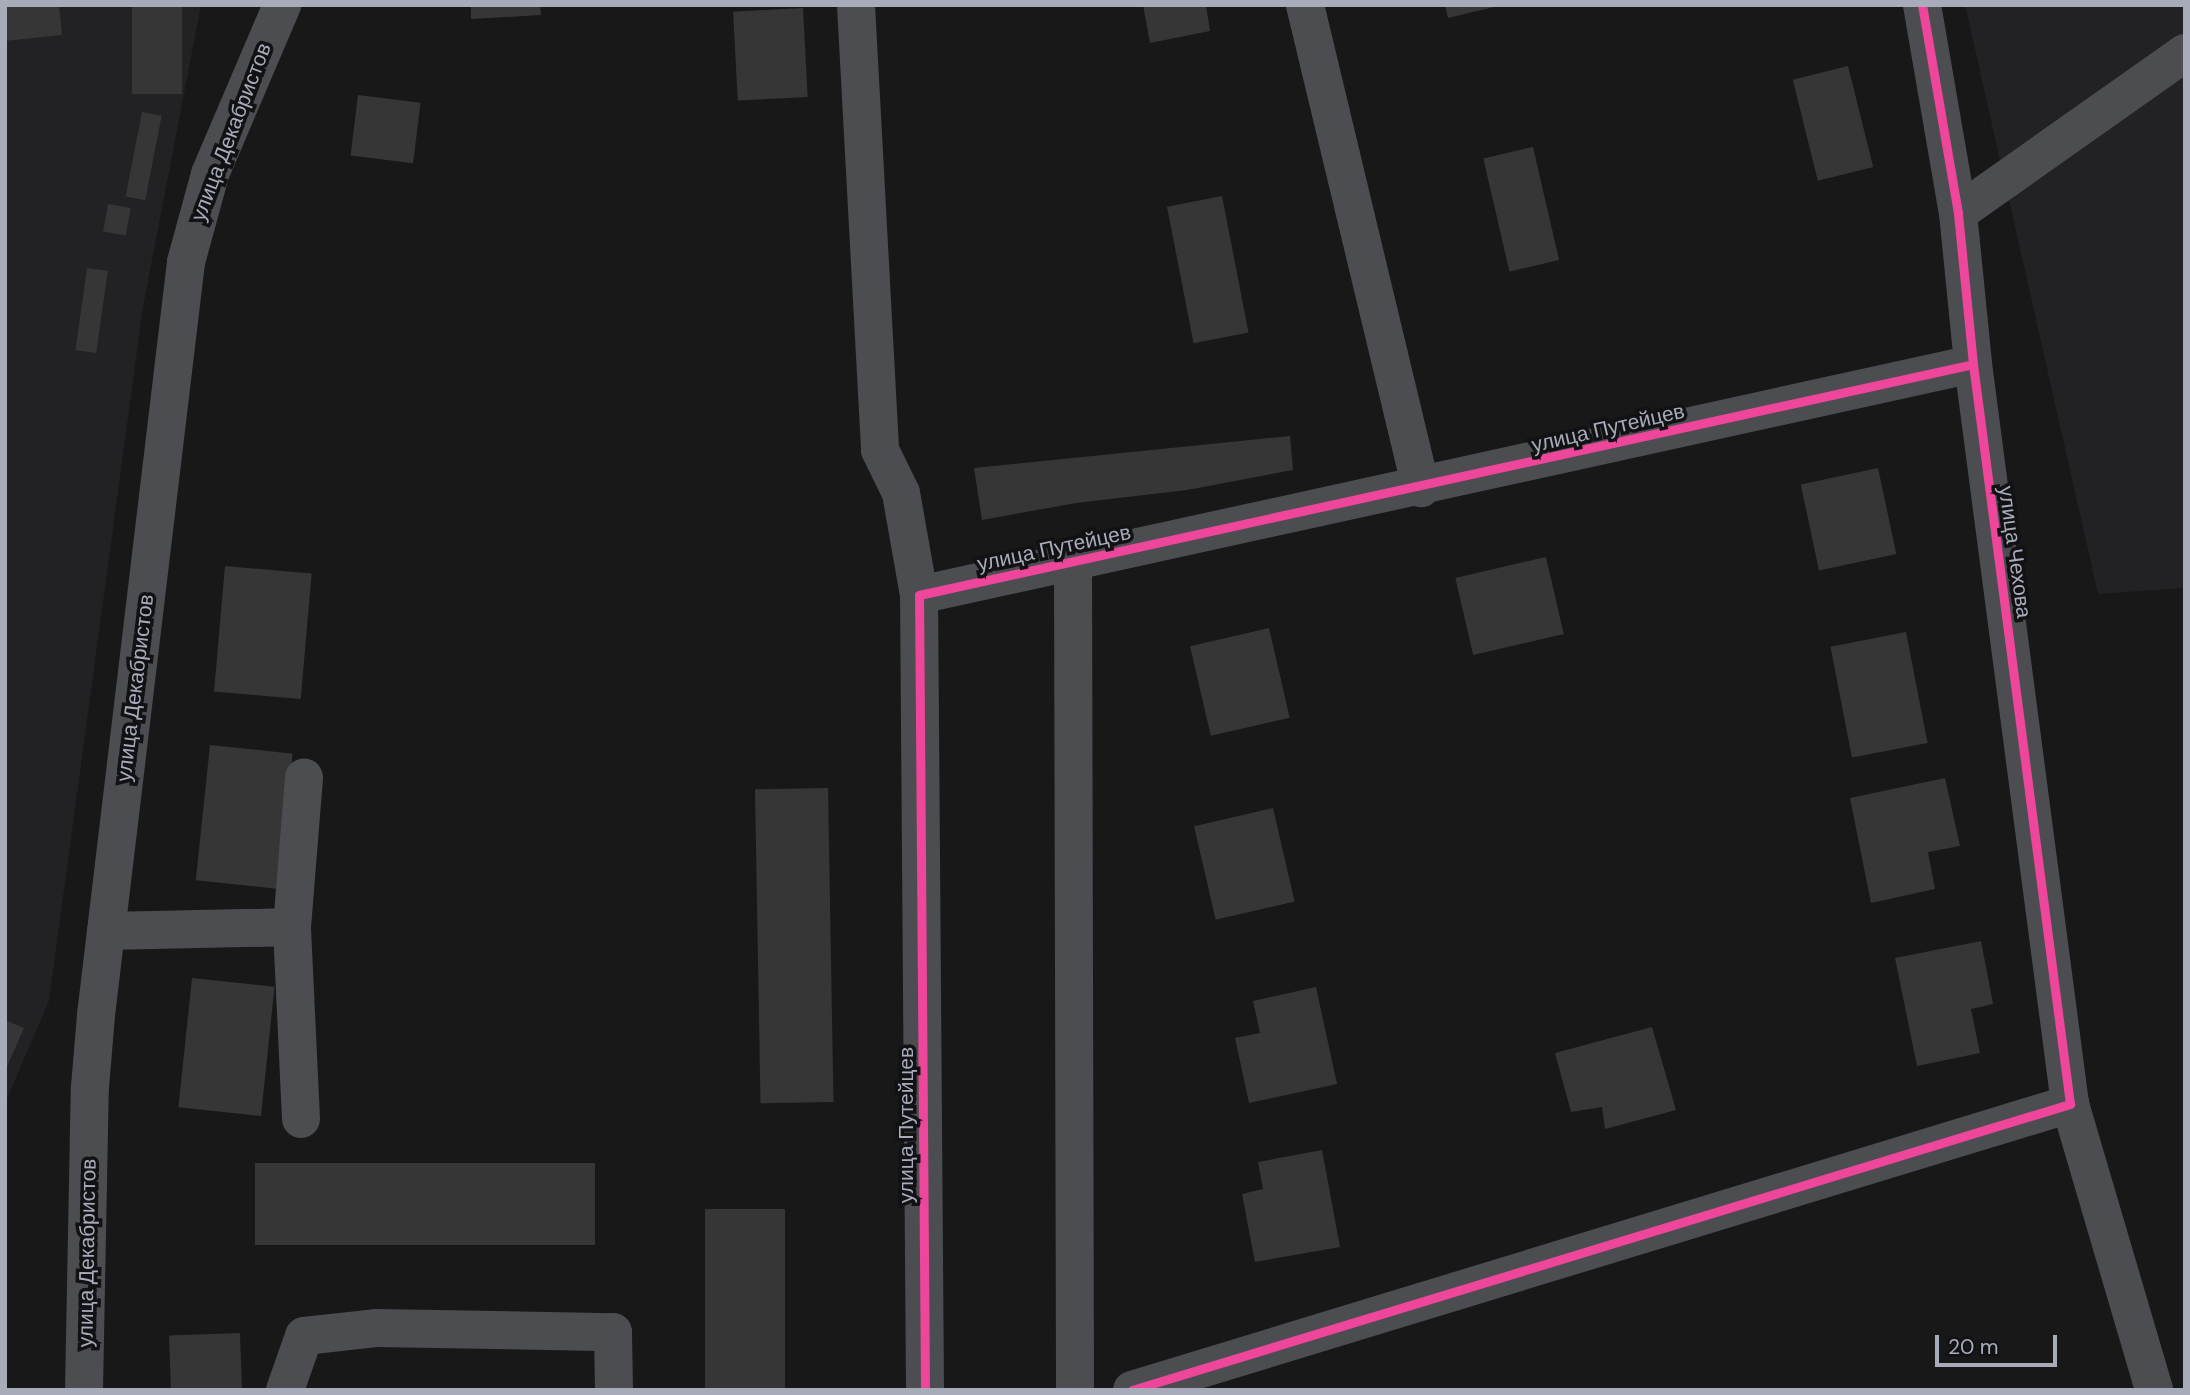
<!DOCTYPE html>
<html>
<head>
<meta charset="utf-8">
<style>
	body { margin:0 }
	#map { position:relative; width:2190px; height:1395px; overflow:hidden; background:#181818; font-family:"DM Sans",sans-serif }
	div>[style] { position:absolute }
	.built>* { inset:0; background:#222224 }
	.building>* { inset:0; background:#363637; transform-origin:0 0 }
	.minor>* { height:38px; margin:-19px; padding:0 19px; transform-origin:19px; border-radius:19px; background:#4c4d51 }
	.cycleway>* { height:9px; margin:-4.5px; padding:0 4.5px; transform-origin:4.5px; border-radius:4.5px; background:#ed469a }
	span { translate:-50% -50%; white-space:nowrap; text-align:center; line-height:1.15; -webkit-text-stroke:7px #121214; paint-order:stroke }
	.street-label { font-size:21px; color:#a8acba }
	.frame { position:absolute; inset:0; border:7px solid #a8acba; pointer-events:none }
	.scale { position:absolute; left:1935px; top:1335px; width:122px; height:32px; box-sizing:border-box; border:4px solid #a8acba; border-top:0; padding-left:9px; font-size:21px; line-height:24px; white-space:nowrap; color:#a8acba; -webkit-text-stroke:5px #121214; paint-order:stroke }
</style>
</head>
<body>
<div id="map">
	<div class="built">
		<div style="clip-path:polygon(5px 5px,201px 5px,143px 307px,49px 1001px,5px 1103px)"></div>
		<div style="clip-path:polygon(1965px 5px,2185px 5px,2185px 588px,2098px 594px)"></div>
	</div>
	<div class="building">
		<div style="clip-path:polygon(5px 5px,59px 5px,62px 35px,5px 41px)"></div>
		<div style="left:132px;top:5px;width:50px;height:89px"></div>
		<div style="clip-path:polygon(471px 5px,540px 5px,541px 15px,471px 19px)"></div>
		<div style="clip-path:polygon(1143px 5px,1206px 5px,1210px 31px,1150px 43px)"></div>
		<div style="clip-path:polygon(1445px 5px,1498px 5px,1498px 6px,1448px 18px)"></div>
		<div style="left:803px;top:8px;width:89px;height:70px;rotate:87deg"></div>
		<div style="left:1848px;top:66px;width:104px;height:57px;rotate:76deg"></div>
		<div style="left:358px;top:95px;width:63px;height:61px;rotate:7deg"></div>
		<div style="left:142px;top:112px;width:20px;height:86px;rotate:11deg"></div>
		<div style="left:1533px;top:147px;width:116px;height:51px;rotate:77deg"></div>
		<div style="left:1222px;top:196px;width:139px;height:56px;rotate:79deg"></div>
		<div style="left:108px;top:204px;width:23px;height:28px;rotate:10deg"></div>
		<div style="left:87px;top:268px;width:21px;height:83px;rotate:8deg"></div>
		<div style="clip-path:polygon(1290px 436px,1293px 470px,1187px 490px,1076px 503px,982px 520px,974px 468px)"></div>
		<div style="left:1878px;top:468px;width:88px;height:79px;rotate:78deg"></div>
		<div style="left:1546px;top:557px;width:79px;height:93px;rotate:77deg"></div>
		<div style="left:225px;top:566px;width:87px;height:126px;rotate:5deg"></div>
		<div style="left:1269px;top:628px;width:92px;height:81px;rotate:77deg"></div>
		<div style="left:1906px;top:632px;width:113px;height:77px;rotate:79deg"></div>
		<div style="left:210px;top:745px;width:83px;height:136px;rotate:6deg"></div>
		<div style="clip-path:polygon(1945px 778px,1960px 846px,1928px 852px,1935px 889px,1871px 903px,1850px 798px)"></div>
		<div style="left:828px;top:788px;width:314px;height:73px;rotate:89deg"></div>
		<div style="left:1273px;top:808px;width:96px;height:81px;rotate:77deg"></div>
		<div style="clip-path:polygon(1981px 941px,1993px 1004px,1971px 1009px,1980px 1053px,1917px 1066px,1895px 958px)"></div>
		<div style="left:192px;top:978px;width:83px;height:130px;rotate:6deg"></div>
		<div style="clip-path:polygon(1316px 987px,1337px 1084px,1249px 1103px,1235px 1038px,1260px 1033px,1253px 1001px)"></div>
		<div style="clip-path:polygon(5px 1020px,24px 1028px,5px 1071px)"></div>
		<div style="clip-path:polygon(1652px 1027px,1676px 1110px,1605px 1129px,1602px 1107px,1571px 1112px,1555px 1053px)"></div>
		<div style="clip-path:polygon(1322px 1150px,1340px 1247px,1255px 1262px,1242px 1194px,1263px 1189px,1258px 1162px)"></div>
		<div style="left:595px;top:1163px;width:82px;height:340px;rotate:90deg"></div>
		<div style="left:785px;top:1209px;width:181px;height:80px;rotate:90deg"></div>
		<div style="left:240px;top:1333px;width:57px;height:71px;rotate:88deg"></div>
	</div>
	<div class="minor">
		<div style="left:856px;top:5px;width:446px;rotate:86.9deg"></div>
		<div style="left:880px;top:450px;width:48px;rotate:64deg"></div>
		<div style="left:901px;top:493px;width:104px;rotate:80deg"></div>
		<div style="left:1305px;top:5px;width:497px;rotate:76.5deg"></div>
		<div style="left:1922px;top:5px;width:211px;rotate:80.2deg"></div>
		<div style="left:1958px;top:213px;width:152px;rotate:84.3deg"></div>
		<div style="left:1973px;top:364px;width:746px;rotate:82.53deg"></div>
		<div style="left:2070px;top:1104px;width:298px;rotate:73.6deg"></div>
		<div style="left:1958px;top:213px;width:278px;rotate:-35.2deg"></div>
		<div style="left:1073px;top:563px;width:827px;rotate:89.86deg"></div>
		<div style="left:106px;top:931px;width:186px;rotate:-1.2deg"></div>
		<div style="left:301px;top:1119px;width:192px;rotate:-92.7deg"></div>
		<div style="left:292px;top:927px;width:150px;rotate:-85.4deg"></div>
		<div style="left:84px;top:1390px;width:303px;rotate:-88.9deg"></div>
		<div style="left:90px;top:1087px;width:72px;rotate:-85.2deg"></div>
		<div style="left:96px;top:1015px;width:758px;rotate:-83.18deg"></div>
		<div style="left:186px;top:262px;width:91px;rotate:-74.7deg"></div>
		<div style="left:210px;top:174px;width:184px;rotate:-66.9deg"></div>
		<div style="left:285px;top:1390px;width:57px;rotate:-70.6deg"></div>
		<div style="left:304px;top:1336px;width:72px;rotate:-6.3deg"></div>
		<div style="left:376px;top:1328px;width:237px;rotate:1deg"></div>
		<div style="left:613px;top:1332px;width:58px;rotate:89deg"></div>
		<div style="left:925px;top:1390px;width:795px;rotate:-90.43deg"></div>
		<div style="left:919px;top:595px;width:1079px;rotate:-12.36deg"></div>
		<div style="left:1132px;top:1390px;width:981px;rotate:-16.96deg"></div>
	</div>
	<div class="cycleway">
		<div style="left:925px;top:1390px;width:795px;rotate:-90.43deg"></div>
		<div style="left:919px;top:595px;width:1079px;rotate:-12.36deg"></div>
		<div style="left:1132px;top:1390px;width:981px;rotate:-16.96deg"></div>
		<div style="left:2070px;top:1104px;width:746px;rotate:-97.47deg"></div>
		<div style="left:1973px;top:364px;width:152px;rotate:-95.7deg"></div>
		<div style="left:1958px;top:213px;width:211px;rotate:-99.8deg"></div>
	</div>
	<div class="street-label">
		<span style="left:231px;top:132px;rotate:-69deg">улица Декабристов</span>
		<span style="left:1608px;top:428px;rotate:-13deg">улица Путейцев</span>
		<span style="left:1054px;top:548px;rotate:-12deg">улица Путейцев</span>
		<span style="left:2015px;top:552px;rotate:82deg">улица Чехова</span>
		<span style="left:135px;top:688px;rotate:-83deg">улица Декабристов</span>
		<span style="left:906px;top:1125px;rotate:-90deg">улица Путейцев</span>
		<span style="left:87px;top:1253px;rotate:-89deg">улица Декабристов</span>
	</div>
	<div class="frame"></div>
	<div class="scale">20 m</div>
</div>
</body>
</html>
